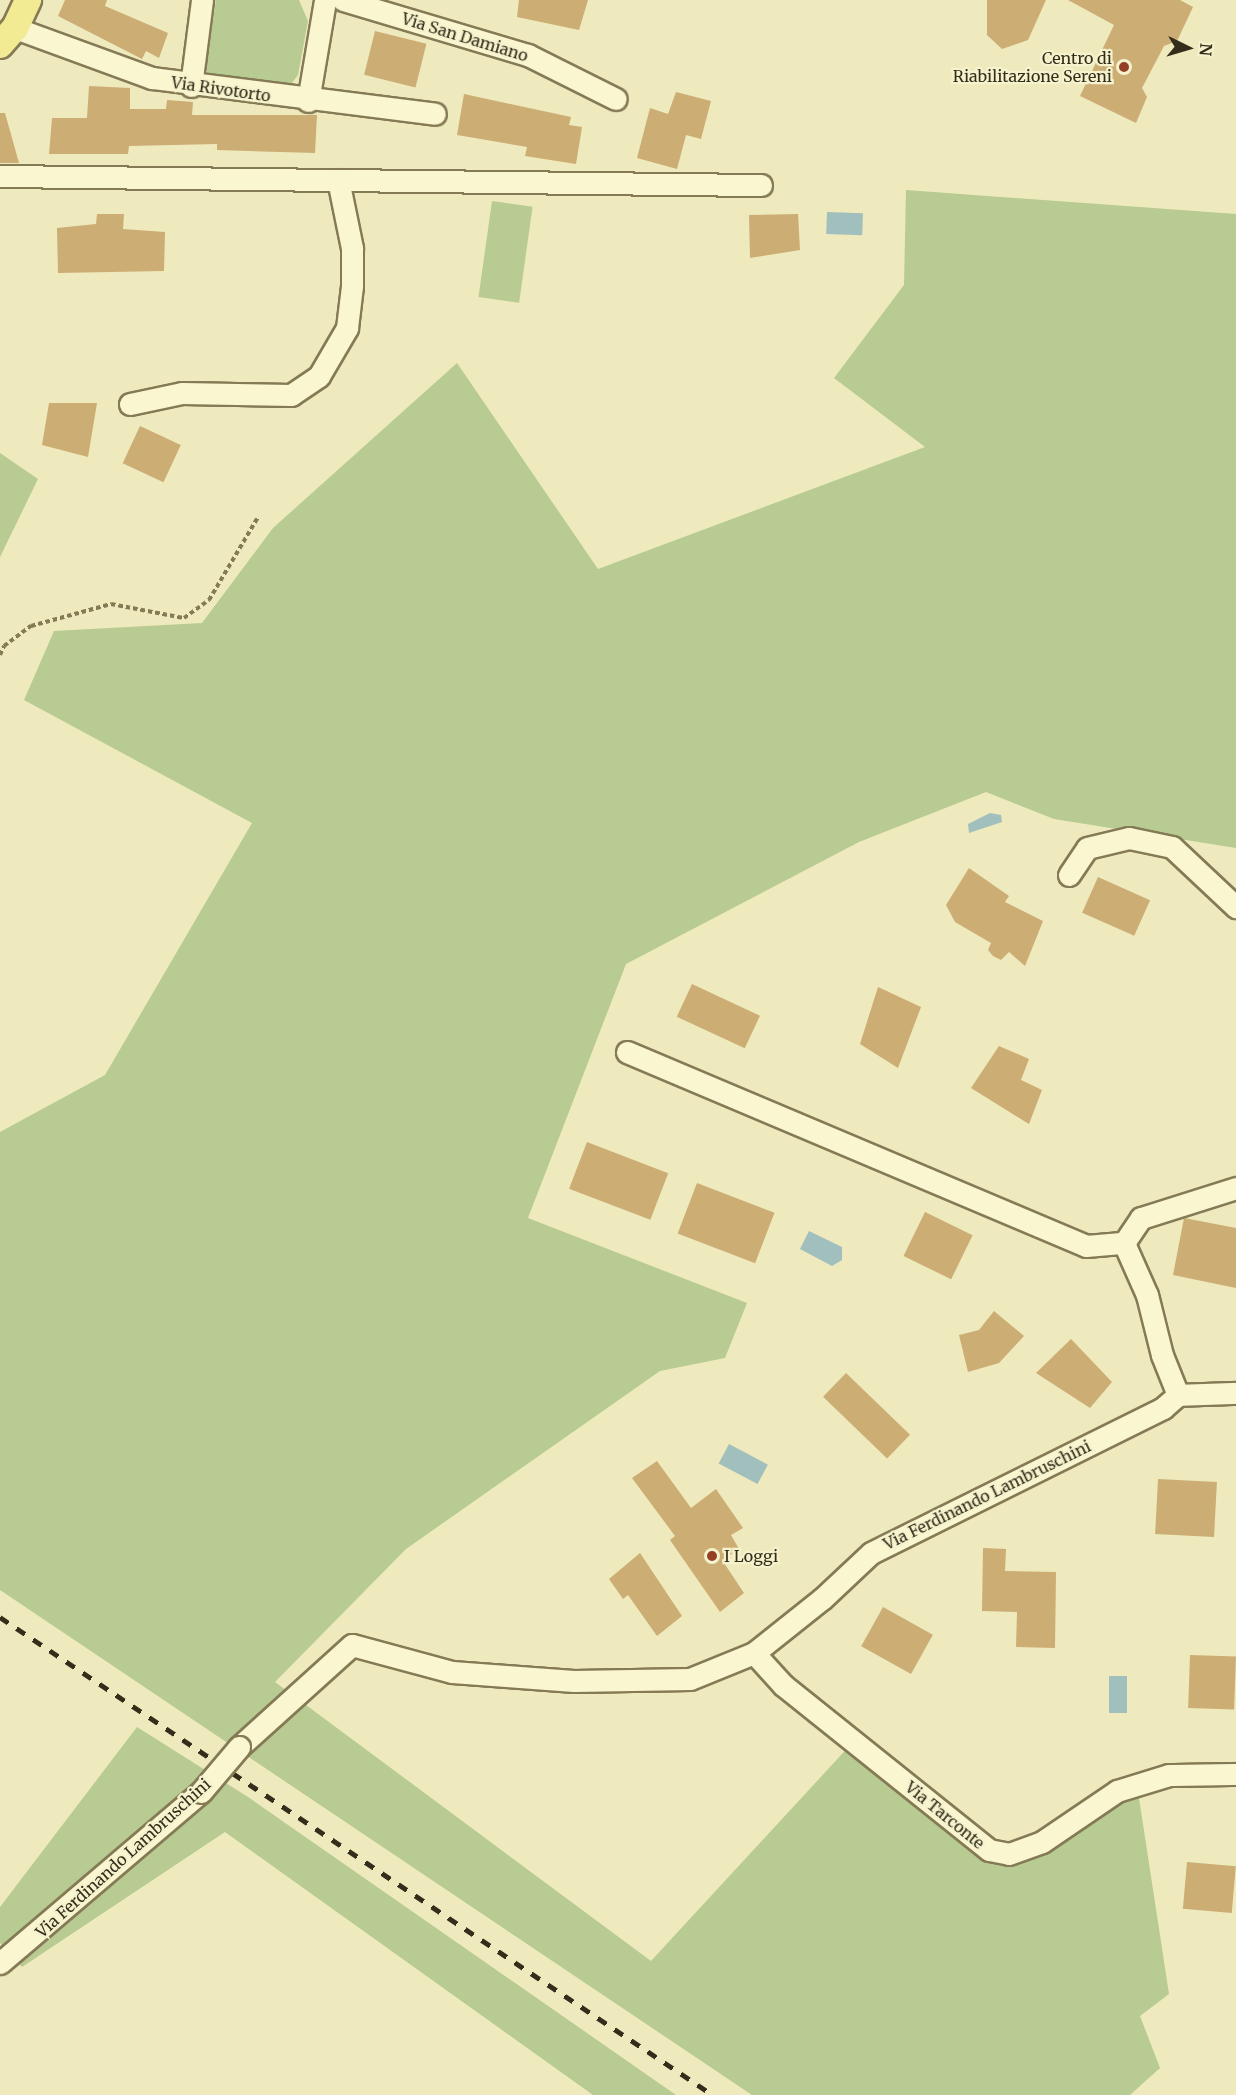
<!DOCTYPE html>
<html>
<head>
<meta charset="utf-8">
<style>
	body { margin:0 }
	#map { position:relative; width:1236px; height:2095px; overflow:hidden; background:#eeeabd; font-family:Merriweather,serif }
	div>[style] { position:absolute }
	.green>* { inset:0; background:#b7cb92; transform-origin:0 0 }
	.water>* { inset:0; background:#a1bfbd; transform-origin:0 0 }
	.building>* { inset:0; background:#ccad73; transform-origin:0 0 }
	.path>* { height:4px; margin-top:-2px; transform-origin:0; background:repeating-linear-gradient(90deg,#857a56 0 4.5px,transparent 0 7.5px) }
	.roads { filter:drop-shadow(2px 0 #857a56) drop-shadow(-2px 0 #857a56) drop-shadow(0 2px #857a56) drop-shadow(0 -2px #857a56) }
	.minor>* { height:21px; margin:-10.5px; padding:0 10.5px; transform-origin:10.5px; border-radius:10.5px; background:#f9f6d0 }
	.major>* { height:26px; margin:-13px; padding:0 13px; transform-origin:13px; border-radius:13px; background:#f2eb94 }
	.rail>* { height:4.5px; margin-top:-2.25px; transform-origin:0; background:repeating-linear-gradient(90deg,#352d1b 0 10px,transparent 0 20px) }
	.bridges { filter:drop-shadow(2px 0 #857a56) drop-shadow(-2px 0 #857a56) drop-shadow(0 2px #857a56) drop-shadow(0 -2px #857a56) }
	.minor-bridge>* { height:21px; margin:-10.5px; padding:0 10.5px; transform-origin:10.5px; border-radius:10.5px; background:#f9f6d0 }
	.dots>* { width:16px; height:16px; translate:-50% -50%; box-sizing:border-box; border:3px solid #f5f3cd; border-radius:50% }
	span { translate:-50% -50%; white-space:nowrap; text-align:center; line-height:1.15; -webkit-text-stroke:4.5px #f5f3cd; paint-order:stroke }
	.street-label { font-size:16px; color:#352d1b }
	.poi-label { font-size:16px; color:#352d1b }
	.right { translate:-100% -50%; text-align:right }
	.left { translate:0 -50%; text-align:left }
	.north { position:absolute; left:1158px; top:18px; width:60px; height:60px; -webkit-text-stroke:4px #f5f3cd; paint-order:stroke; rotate:95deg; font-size:16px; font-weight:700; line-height:24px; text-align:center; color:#352d1b }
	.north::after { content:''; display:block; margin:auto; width:21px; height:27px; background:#352d1b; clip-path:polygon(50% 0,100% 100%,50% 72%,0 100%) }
</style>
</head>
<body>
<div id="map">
	<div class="green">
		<div style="clip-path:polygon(216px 0,299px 0,308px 21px,298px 75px,291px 84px,277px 89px,213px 80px,205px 69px)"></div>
		<div style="clip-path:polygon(906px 190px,1236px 214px,1236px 848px,1054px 819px,986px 792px,859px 842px,626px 964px,528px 1218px,747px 1303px,725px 1358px,660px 1371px,406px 1549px,275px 1682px,651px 1961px,854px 1741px,904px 1781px,998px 1843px,1019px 1850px,1137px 1785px,1169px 1994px,1140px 2016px,1160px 2068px,1130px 2095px,752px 2095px,0 1590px,0 1132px,105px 1075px,252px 823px,24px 700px,54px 631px,202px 623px,273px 528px,457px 363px,598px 569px,925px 447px,834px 378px,904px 285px)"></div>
		<div style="left:492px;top:201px;width:41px;height:97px;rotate:8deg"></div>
		<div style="clip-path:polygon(0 453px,38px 479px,0 557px)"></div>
		<div style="clip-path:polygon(137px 1727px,248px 1797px,676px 2095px,593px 2095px,225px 1832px,22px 1967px,0 1943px,0 1907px)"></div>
	</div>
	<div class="water">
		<div style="left:827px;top:212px;width:36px;height:22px;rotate:2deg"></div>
		<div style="clip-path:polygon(990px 813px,1001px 815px,1002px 822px,969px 833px,968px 824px)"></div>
		<div style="clip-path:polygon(809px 1231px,842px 1247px,842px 1260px,832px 1266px,800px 1249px)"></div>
		<div style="left:729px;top:1444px;width:44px;height:22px;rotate:28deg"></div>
		<div style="left:1109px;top:1676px;width:18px;height:37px"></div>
	</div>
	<div class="building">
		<div style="clip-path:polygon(65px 0,107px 0,105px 6px,168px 33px,159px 58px,146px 51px,142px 59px,58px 16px)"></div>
		<div style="clip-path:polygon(519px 0,588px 0,579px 30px,517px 17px)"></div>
		<div style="clip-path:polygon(987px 0,1046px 0,1028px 40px,1002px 49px,987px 35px)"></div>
		<div style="clip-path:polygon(1068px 0,1180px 0,1193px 7px,1177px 41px,1164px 46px,1142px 88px,1147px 97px,1136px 123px,1080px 96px,1114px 25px)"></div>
		<div style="left:375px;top:31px;width:53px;height:45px;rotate:14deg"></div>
		<div style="clip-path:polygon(89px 86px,130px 88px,130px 109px,166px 109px,167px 100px,193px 102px,192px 115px,317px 115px,315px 153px,217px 150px,217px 144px,129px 146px,128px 154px,49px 154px,52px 118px,87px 118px)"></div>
		<div style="clip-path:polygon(676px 92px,711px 101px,701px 139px,686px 135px,677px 169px,637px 158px,650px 108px,668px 114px)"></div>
		<div style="clip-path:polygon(464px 94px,571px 117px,569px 125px,582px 127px,576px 164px,525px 156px,527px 147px,457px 135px)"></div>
		<div style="clip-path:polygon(0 113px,5px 113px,19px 163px,0 163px)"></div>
		<div style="clip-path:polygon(97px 214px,124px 214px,123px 229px,165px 232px,164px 271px,58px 273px,57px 228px,96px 224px)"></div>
		<div style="clip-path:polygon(798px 214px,800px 250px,750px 258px,749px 215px)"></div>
		<div style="clip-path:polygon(49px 403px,97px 403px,88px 457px,42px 445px)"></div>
		<div style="left:140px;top:426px;width:45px;height:41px;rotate:25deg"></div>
		<div style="clip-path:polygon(969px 868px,1009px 896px,1005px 902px,1043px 921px,1025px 966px,1009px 952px,1001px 960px,993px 956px,988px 950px,991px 943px,955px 922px,946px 905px)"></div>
		<div style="left:1098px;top:877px;width:57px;height:39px;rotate:24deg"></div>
		<div style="left:692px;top:984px;width:75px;height:36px;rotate:25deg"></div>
		<div style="clip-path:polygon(878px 987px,921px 1007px,898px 1068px,860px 1044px)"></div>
		<div style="clip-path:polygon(999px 1046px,1029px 1059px,1021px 1080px,1042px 1090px,1029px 1124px,971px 1088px)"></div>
		<div style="left:587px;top:1142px;width:87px;height:50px;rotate:21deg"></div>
		<div style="left:697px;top:1183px;width:83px;height:54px;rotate:21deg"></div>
		<div style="left:925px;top:1212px;width:53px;height:49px;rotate:26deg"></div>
		<div style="clip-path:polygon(1184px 1218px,1236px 1228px,1236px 1288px,1173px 1275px)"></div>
		<div style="clip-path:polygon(994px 1311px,1024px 1336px,999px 1363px,968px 1372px,959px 1335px,979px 1330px)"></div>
		<div style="clip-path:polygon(1071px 1339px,1112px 1382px,1090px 1408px,1036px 1373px)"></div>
		<div style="left:846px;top:1373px;width:89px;height:33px;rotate:44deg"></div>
		<div style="clip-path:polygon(657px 1461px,691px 1508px,716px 1489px,743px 1528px,731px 1535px,739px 1549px,722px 1560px,744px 1593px,720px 1612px,670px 1540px,675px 1536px,632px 1478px)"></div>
		<div style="left:1158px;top:1479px;width:59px;height:55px;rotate:3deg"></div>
		<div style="clip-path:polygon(983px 1548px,1006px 1549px,1005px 1571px,1056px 1572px,1055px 1648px,1016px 1647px,1017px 1612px,982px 1611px)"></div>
		<div style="clip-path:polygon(640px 1553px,682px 1616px,657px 1636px,628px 1595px,623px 1599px,609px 1579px)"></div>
		<div style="left:883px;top:1607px;width:57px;height:45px;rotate:29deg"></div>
		<div style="left:1190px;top:1655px;width:46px;height:53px;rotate:2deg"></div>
		<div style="left:1187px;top:1862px;width:49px;height:47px;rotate:5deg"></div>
	</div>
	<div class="path">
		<div style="left:0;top:655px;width:10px;rotate:-66deg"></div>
		<div style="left:4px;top:646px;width:34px;rotate:-37deg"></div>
		<div style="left:31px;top:626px;width:83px;rotate:-15.4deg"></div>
		<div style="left:111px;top:604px;width:74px;rotate:10.9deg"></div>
		<div style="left:184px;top:618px;width:31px;rotate:-36deg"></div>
		<div style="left:209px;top:600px;width:96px;rotate:-59.4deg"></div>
	</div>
	<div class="roads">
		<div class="minor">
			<div style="left:343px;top:0;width:193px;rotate:16.6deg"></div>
			<div style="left:528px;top:55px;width:98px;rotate:26.6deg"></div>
			<div style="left:15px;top:28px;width:146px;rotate:20.1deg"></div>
			<div style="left:152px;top:78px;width:285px;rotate:7.2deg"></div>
			<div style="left:191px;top:86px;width:87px;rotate:-82.7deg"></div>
			<div style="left:308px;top:101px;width:102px;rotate:-80.4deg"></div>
			<div style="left:0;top:176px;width:761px;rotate:0.68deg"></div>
			<div style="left:130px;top:404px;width:53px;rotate:-11.9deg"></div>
			<div style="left:182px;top:393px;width:109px;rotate:1.1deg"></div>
			<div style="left:291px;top:395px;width:34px;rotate:-34deg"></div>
			<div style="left:319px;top:376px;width:56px;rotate:-59.7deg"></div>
			<div style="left:347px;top:328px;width:42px;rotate:-83.2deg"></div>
			<div style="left:352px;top:286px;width:38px;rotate:-90deg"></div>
			<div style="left:352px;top:248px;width:69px;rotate:-101.6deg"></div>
			<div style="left:1069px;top:875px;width:32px;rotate:-56deg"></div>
			<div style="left:1087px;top:848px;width:43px;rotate:-13.4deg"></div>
			<div style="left:1129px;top:838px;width:44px;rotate:11.8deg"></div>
			<div style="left:1172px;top:847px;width:88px;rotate:43.2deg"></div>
			<div style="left:627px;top:1052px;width:498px;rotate:22.9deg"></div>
			<div style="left:1086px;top:1246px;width:38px;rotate:-5deg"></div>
			<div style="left:1124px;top:1243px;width:30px;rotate:-56deg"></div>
			<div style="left:1141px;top:1218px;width:100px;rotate:-17.5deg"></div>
			<div style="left:1178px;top:1395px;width:58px;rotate:-2deg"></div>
			<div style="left:754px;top:1653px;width:43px;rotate:47.8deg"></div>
			<div style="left:783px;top:1685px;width:264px;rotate:38.7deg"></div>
			<div style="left:989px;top:1850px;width:20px;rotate:11deg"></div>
			<div style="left:1009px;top:1854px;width:35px;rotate:-20deg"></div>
			<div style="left:1042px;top:1842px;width:91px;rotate:-34.2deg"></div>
			<div style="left:1117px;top:1791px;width:54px;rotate:-17.1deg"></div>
			<div style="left:1169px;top:1775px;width:67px;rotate:-0.9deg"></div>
			<div style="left:239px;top:1747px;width:152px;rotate:-42.1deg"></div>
			<div style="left:352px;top:1645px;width:104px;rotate:15.1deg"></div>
			<div style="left:452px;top:1672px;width:122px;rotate:4.2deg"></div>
			<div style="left:574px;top:1681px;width:116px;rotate:-1deg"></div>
			<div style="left:690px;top:1679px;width:69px;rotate:-22.1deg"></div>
			<div style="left:754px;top:1653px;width:87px;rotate:-38.5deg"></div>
			<div style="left:822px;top:1599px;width:67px;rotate:-43.2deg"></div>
			<div style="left:871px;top:1553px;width:326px;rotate:-26.4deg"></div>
			<div style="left:1163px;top:1408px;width:20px;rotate:-41deg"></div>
			<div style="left:1178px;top:1395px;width:43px;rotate:-111.8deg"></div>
			<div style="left:1162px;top:1355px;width:62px;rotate:-104deg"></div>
			<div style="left:1147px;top:1295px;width:57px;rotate:-113.9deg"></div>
			<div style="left:0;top:1963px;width:264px;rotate:-40.4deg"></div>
		</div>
		<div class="major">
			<div style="left:0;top:45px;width:23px;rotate:-49deg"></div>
			<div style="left:15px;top:28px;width:31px;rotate:-65deg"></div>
		</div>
	</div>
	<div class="rail">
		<div style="left:0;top:1617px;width:858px;rotate:33.84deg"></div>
	</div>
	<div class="bridges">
		<div class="minor-bridge">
			<div style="left:201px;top:1792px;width:59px;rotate:-49.8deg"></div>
		</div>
	</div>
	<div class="dots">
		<div style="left:1124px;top:67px;background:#943f26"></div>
		<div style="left:712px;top:1556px;background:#943f26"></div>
	</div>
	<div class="street-label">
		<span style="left:465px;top:37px;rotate:17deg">Via San Damiano</span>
		<span style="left:221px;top:89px;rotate:8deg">Via Rivotorto</span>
		<span style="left:987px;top:1495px;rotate:-26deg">Via Ferdinando Lambruschini</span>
		<span style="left:945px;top:1815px;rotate:39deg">Via Tarconte</span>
		<span style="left:123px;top:1858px;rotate:-42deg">Via Ferdinando Lambruschini</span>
	</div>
	<div class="poi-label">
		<span class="right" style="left:1112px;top:67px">Centro di<br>Riabilitazione Sereni</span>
		<span class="left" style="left:724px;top:1556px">I Loggi</span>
	</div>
	<div class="north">N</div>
</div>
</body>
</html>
